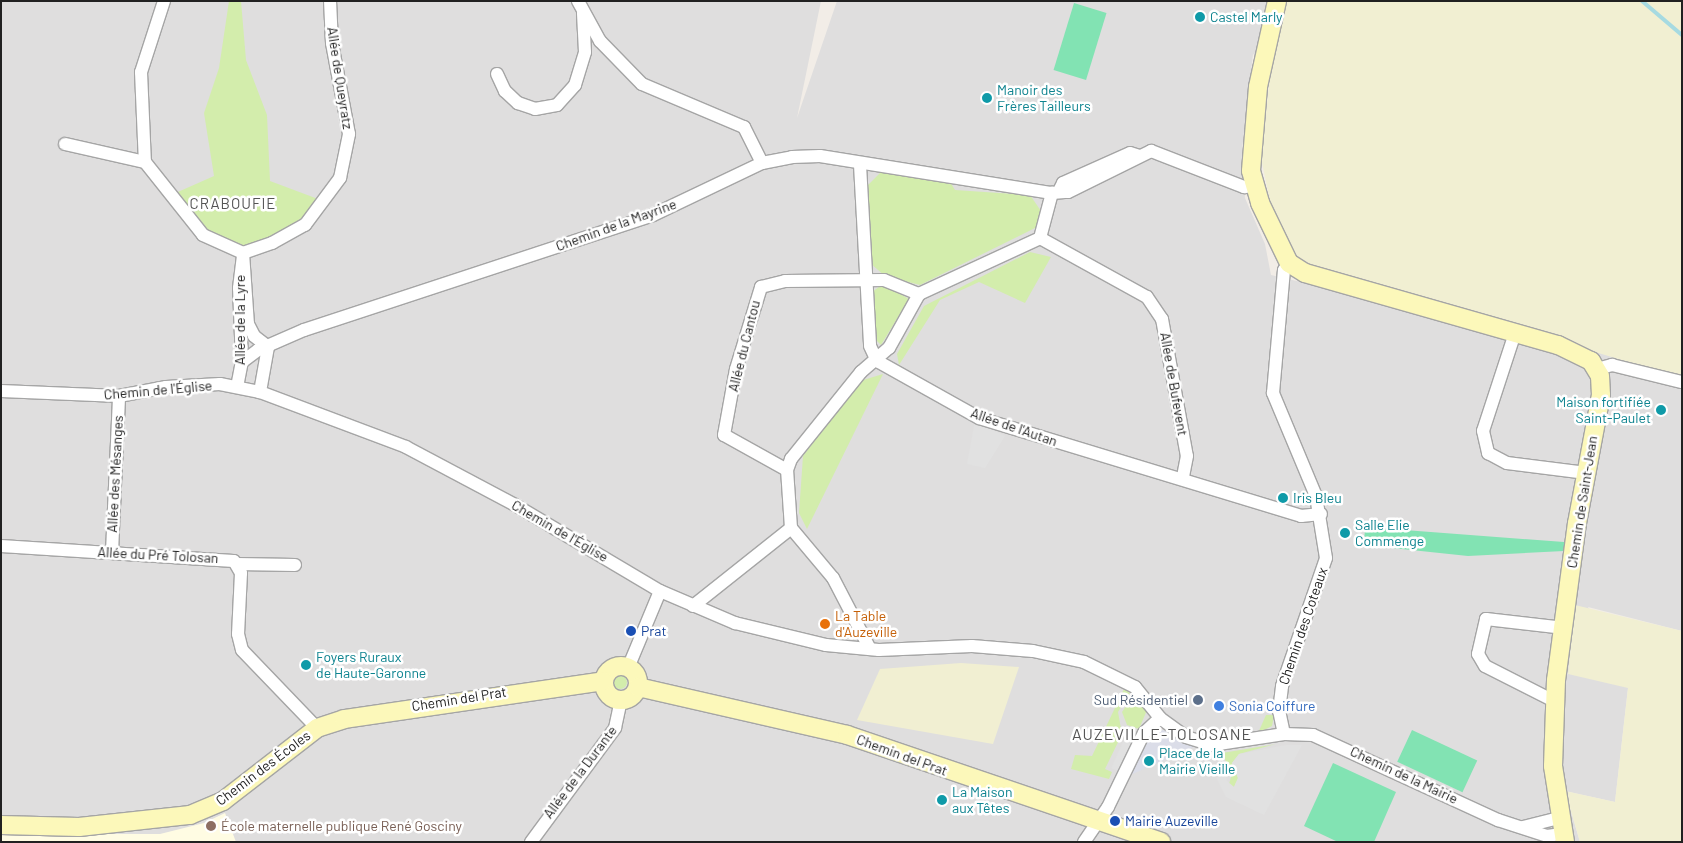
<!DOCTYPE html>
<html>
<head>
<meta charset="utf-8">
<style>
	body { margin:0 }
	#map { position:relative; width:1683px; height:843px; overflow:hidden; background:#f2ede7; font-family:Barlow,sans-serif }
	div>[style] { position:absolute }
	.residential>* { inset:0; background:#dfdede }
	.education>* { inset:0; background:#fffce3 }
	.farmland>* { inset:0; background:#f1efd2 }
	.grass>* { inset:0; background:#d3edac }
	.round { border-radius:50% }
	.pitch>* { inset:0; background:#82e3b3; transform-origin:0 0 }
	.parking>* { inset:0; background:#e1e1e1; transform-origin:0 0 }
	.plaza>* { inset:0; background:#dbdde8 }
	.stream>* { height:4px; margin:-2px; padding:0 2px; transform-origin:2px; border-radius:2px; background:#a6dae1 }
	.roads { filter:drop-shadow(1px 0 #a5a5a5) drop-shadow(-1px 0 #a5a5a5) drop-shadow(0 1px #a5a5a5) drop-shadow(0 -1px #a5a5a5) }
	.street>* { height:12px; margin:-6px; padding:0 6px; transform-origin:6px; border-radius:6px; background:#fff }
	.secondary>* { height:18px; margin:-9px; padding:0 9px; transform-origin:9px; border-radius:9px; background:#fcf8ba }
	.secondary>.ring { margin:-9px; padding:0; box-sizing:content-box; background:none; border:18px solid #fcf8ba; border-radius:50% }
	.dots>* { width:14px; height:14px; translate:-50% -50%; box-sizing:border-box; border:2px solid #fff; border-radius:50% }
	span { translate:-50% -50%; white-space:nowrap; text-align:center; line-height:1.15; -webkit-text-stroke:5px #fff; paint-order:stroke }
	.culture-label { font-size:14px; color:#0d838f }
	.left { translate:0 -50%; text-align:left }
	.right { translate:-100% -50%; text-align:right }
	.street-label { font-size:14px; color:#212121 }
	.food-label { font-size:14px; color:#c56008 }
	.transit-label { font-size:14px; color:#164399 }
	.service-label { font-size:14px; color:#4e5e75 }
	.shop-label { font-size:14px; color:#366cbe }
	.education-label { font-size:14px; color:#785e54 }
	.neighbourhood-label { font-size:15px; color:#545454; letter-spacing:1px }
	.quarter-label { font-size:16px; color:#545454; letter-spacing:1px }
	.frame { position:absolute; inset:0; border:2px solid #212121; pointer-events:none }
</style>
</head>
<body>
<div id="map">
	<div class="residential">
		<div style="clip-path:polygon(1px 1px,821px 1px,797px 118px,837px 1px,1286px 1px,1271px 66px,1253px 54px,1242px 150px,1245px 198px,1265px 244px,1271px 275px,1386px 302px,1391px 288px,1682px 378px,1682px 631px,1588px 607px,1628px 688px,1615px 802px,1565px 791px,1580px 842px,1px 842px)"></div>
	</div>
	<div class="education">
		<div style="clip-path:polygon(225px 813px,236px 842px,1px 842px,1px 834px,160px 834px,204px 823px)"></div>
	</div>
	<div class="farmland">
		<div style="clip-path:polygon(1286px 1px,1682px 1px,1682px 378px,1305px 265px,1296px 259px,1273px 215px,1261px 158px,1271px 66px)"></div>
		<div style="clip-path:polygon(1575px 605px,1682px 631px,1682px 842px,1580px 842px,1565px 791px,1615px 802px,1628px 688px,1568px 674px)"></div>
		<div style="clip-path:polygon(961px 663px,1019px 667px,993px 744px,857px 720px,880px 669px)"></div>
	</div>
	<div class="grass">
		<div style="clip-path:polygon(229px 1px,241px 1px,246px 60px,267px 115px,270px 181px,318px 199px,299px 224px,276px 237px,241px 246px,208px 231px,171px 195px,214px 176px,204px 113px,219px 68px)"></div>
		<div style="clip-path:polygon(888px 172px,950px 182px,955px 190px,1030px 195px,1041px 211px,1037px 227px,920px 285px,885px 276px,870px 263px,866px 187px,880px 173px)"></div>
		<div style="clip-path:polygon(1030px 252px,1051px 257px,1025px 303px,979px 282px,940px 300px,899px 365px,897px 354px,924px 306px)"></div>
		<div style="clip-path:polygon(883px 284px,909px 299px,881px 345px,875px 339px,872px 292px)"></div>
		<div style="clip-path:polygon(883px 374px,807px 529px,799px 513px,803px 456px,860px 381px)"></div>
		<div class="round" style="left:613px;top:675px;width:14px;height:14px"></div>
		<div style="clip-path:polygon(1124px 689px,1130px 693px,1118px 712px,1122px 734px,1105px 769px,1112px 772px,1109px 779px,1071px 769px,1075px 755px,1092px 756px)"></div>
		<div style="clip-path:polygon(1133px 696px,1147px 710px,1139px 729px,1127px 725px,1122px 712px)"></div>
		<div style="clip-path:polygon(1266px 715px,1274px 715px,1272px 726px,1258px 733px)"></div>
		<div style="clip-path:polygon(1276px 744px,1239px 754px,1232px 763px,1238px 778px,1234px 787px,1229px 784px,1232px 774px,1222px 753px)"></div>
	</div>
	<div class="pitch">
		<div style="left:1074px;top:3px;width:34px;height:70px;rotate:17deg"></div>
		<div style="clip-path:polygon(1365px 527px,1564px 542px,1564px 551px,1468px 556px,1364px 545px)"></div>
		<div style="left:1412px;top:730px;width:72px;height:35px;rotate:25deg"></div>
		<div style="clip-path:polygon(1333px 763px,1396px 792px,1374px 842px,1338px 842px,1304px 826px)"></div>
	</div>
	<div class="parking">
		<div style="clip-path:polygon(975px 421px,1005px 436px,985px 468px,967px 464px)"></div>
		<div style="left:1126px;top:735px;width:10px;height:36px;rotate:24deg"></div>
		<div style="clip-path:polygon(1286px 745px,1302px 745px,1264px 815px,1226px 797px,1211px 767px,1225px 764px,1227px 781px,1234px 787px,1238px 778px,1232px 763px,1239px 754px)"></div>
	</div>
	<div class="plaza">
		<div style="clip-path:polygon(1163px 730px,1196px 746px,1128px 776px,1150px 735px)"></div>
	</div>
	<div class="stream">
		<div style="left:1642px;top:1px;width:52px;rotate:40.4deg"></div>
	</div>
	<div class="roads">
		<div class="street">
			<div style="left:164px;top:1px;width:75px;rotate:107.9deg"></div>
			<div style="left:141px;top:72px;width:90px;rotate:87.5deg"></div>
			<div style="left:145px;top:162px;width:93px;rotate:51.5deg"></div>
			<div style="left:203px;top:235px;width:44px;rotate:24.2deg"></div>
			<div style="left:578px;top:1px;width:46px;rotate:61.2deg"></div>
			<div style="left:600px;top:41px;width:60px;rotate:45.7deg"></div>
			<div style="left:642px;top:84px;width:111px;rotate:22.9deg"></div>
			<div style="left:744px;top:127px;width:40px;rotate:63.4deg"></div>
			<div style="left:497px;top:74px;width:19px;rotate:65deg"></div>
			<div style="left:505px;top:91px;width:18px;rotate:43deg"></div>
			<div style="left:518px;top:103px;width:18px;rotate:19deg"></div>
			<div style="left:535px;top:109px;width:22px;rotate:-10deg"></div>
			<div style="left:557px;top:105px;width:27px;rotate:-48deg"></div>
			<div style="left:575px;top:85px;width:34px;rotate:-73deg"></div>
			<div style="left:585px;top:52px;width:39px;rotate:-93deg"></div>
			<div style="left:65px;top:144px;width:82px;rotate:12.7deg"></div>
			<div style="left:860px;top:165px;width:181px;rotate:86.8deg"></div>
			<div style="left:870px;top:346px;width:17px;rotate:65deg"></div>
			<div style="left:877px;top:361px;width:117px;rotate:29.2deg"></div>
			<div style="left:979px;top:418px;width:337px;rotate:16.9deg"></div>
			<div style="left:1301px;top:516px;width:20px;rotate:-6deg"></div>
			<div style="left:1059px;top:191px;width:9px;rotate:-63deg"></div>
			<div style="left:1063px;top:183px;width:73px;rotate:-24.1deg"></div>
			<div style="left:1130px;top:153px;width:9px;rotate:18deg"></div>
			<div style="left:1040px;top:238px;width:122px;rotate:28.9deg"></div>
			<div style="left:1147px;top:297px;width:27px;rotate:56deg"></div>
			<div style="left:1162px;top:319px;width:139px;rotate:79.7deg"></div>
			<div style="left:1187px;top:456px;width:21px;rotate:101deg"></div>
			<div style="left:1040px;top:238px;width:47px;rotate:-75.1deg"></div>
			<div style="left:243px;top:253px;width:31px;rotate:-19deg"></div>
			<div style="left:272px;top:243px;width:38px;rotate:-29deg"></div>
			<div style="left:305px;top:225px;width:59px;rotate:-53.3deg"></div>
			<div style="left:340px;top:178px;width:45px;rotate:-78.4deg"></div>
			<div style="left:349px;top:134px;width:93px;rotate:-100.6deg"></div>
			<div style="left:332px;top:43px;width:42px;rotate:-92.7deg"></div>
			<div style="left:243px;top:253px;width:71px;rotate:86deg"></div>
			<div style="left:248px;top:324px;width:13px;rotate:63deg"></div>
			<div style="left:254px;top:336px;width:18px;rotate:38deg"></div>
			<div style="left:268px;top:347px;width:46px;rotate:100.1deg"></div>
			<div style="left:1515px;top:333px;width:103px;rotate:108.1deg"></div>
			<div style="left:1483px;top:431px;width:23px;rotate:77deg"></div>
			<div style="left:1488px;top:453px;width:21px;rotate:28deg"></div>
			<div style="left:1507px;top:463px;width:80px;rotate:7.2deg"></div>
			<div style="left:242px;top:362px;width:20px;rotate:-37deg"></div>
			<div style="left:258px;top:350px;width:50px;rotate:-23.5deg"></div>
			<div style="left:304px;top:330px;width:367px;rotate:-18.2deg"></div>
			<div style="left:653px;top:215px;width:121px;rotate:-25.5deg"></div>
			<div style="left:762px;top:163px;width:31px;rotate:-11deg"></div>
			<div style="left:792px;top:157px;width:28px;rotate:-2deg"></div>
			<div style="left:820px;top:156px;width:235px;rotate:9.1deg"></div>
			<div style="left:1052px;top:193px;width:16px;rotate:-4deg"></div>
			<div style="left:1068px;top:192px;width:93px;rotate:-26.3deg"></div>
			<div style="left:1151px;top:151px;width:100px;rotate:21.2deg"></div>
			<div style="left:1244px;top:187px;width:10px;rotate:-6deg"></div>
			<div style="left:1597px;top:369px;width:16px;rotate:-15deg"></div>
			<div style="left:1612px;top:365px;width:72px;rotate:13.7deg"></div>
			<div style="left:237px;top:387px;width:25px;rotate:-79deg"></div>
			<div style="left:242px;top:362px;width:74px;rotate:-92.3deg"></div>
			<div style="left:239px;top:288px;width:33px;rotate:-83deg"></div>
			<div style="left:1px;top:391px;width:118px;rotate:2.4deg"></div>
			<div style="left:119px;top:396px;width:48px;rotate:-10.8deg"></div>
			<div style="left:166px;top:387px;width:54px;rotate:-3.2deg"></div>
			<div style="left:220px;top:384px;width:41px;rotate:11.3deg"></div>
			<div style="left:260px;top:392px;width:156px;rotate:20.6deg"></div>
			<div style="left:406px;top:447px;width:123px;rotate:28deg"></div>
			<div style="left:515px;top:505px;width:169px;rotate:30.7deg"></div>
			<div style="left:660px;top:591px;width:82px;rotate:23.1deg"></div>
			<div style="left:735px;top:623px;width:94px;rotate:13.6deg"></div>
			<div style="left:826px;top:645px;width:53px;rotate:5.4deg"></div>
			<div style="left:879px;top:650px;width:93px;rotate:-2.5deg"></div>
			<div style="left:972px;top:646px;width:61px;rotate:4.7deg"></div>
			<div style="left:1033px;top:651px;width:52px;rotate:12.2deg"></div>
			<div style="left:1084px;top:662px;width:57px;rotate:26.1deg"></div>
			<div style="left:1135px;top:687px;width:40px;rotate:51deg"></div>
			<div style="left:1160px;top:718px;width:32px;rotate:36deg"></div>
			<div style="left:1186px;top:737px;width:27px;rotate:17deg"></div>
			<div style="left:1212px;top:745px;width:73px;rotate:-8.7deg"></div>
			<div style="left:1284px;top:734px;width:29px;rotate:2deg"></div>
			<div style="left:1313px;top:735px;width:204px;rotate:24.7deg"></div>
			<div style="left:1498px;top:820px;width:52px;rotate:18.1deg"></div>
			<div style="left:1547px;top:836px;width:15px;rotate:-8deg"></div>
			<div style="left:787px;top:470px;width:72px;rotate:-150.9deg"></div>
			<div style="left:724px;top:435px;width:67px;rotate:-79.7deg"></div>
			<div style="left:736px;top:369px;width:86px;rotate:-73deg"></div>
			<div style="left:761px;top:287px;width:25px;rotate:-14deg"></div>
			<div style="left:785px;top:281px;width:99px;rotate:-0.6deg"></div>
			<div style="left:884px;top:280px;width:38px;rotate:22deg"></div>
			<div style="left:1px;top:546px;width:233px;rotate:3.7deg"></div>
			<div style="left:234px;top:561px;width:14px;rotate:60deg"></div>
			<div style="left:241px;top:573px;width:61px;rotate:92.8deg"></div>
			<div style="left:238px;top:634px;width:16px;rotate:76deg"></div>
			<div style="left:242px;top:650px;width:108px;rotate:46.1deg"></div>
			<div style="left:112px;top:552px;width:156px;rotate:-87.4deg"></div>
			<div style="left:237px;top:564px;width:58px;rotate:1deg"></div>
			<div style="left:693px;top:606px;width:125px;rotate:-38.5deg"></div>
			<div style="left:870px;top:649px;width:80px;rotate:-117.5deg"></div>
			<div style="left:833px;top:578px;width:65px;rotate:-130deg"></div>
			<div style="left:791px;top:528px;width:58px;rotate:-93.9deg"></div>
			<div style="left:787px;top:470px;width:12px;rotate:-70deg"></div>
			<div style="left:791px;top:459px;width:112px;rotate:-51.2deg"></div>
			<div style="left:861px;top:372px;width:37px;rotate:-41deg"></div>
			<div style="left:889px;top:348px;width:62px;rotate:-60.9deg"></div>
			<div style="left:919px;top:294px;width:133px;rotate:-24.8deg"></div>
			<div style="left:628px;top:668px;width:83px;rotate:-67.4deg"></div>
			<div style="left:1554px;top:701px;width:77px;rotate:-153.1deg"></div>
			<div style="left:1485px;top:666px;width:14px;rotate:-120deg"></div>
			<div style="left:1478px;top:654px;width:36px;rotate:-77deg"></div>
			<div style="left:1486px;top:619px;width:79px;rotate:6.6deg"></div>
			<div style="left:1284px;top:734px;width:24px;rotate:-102deg"></div>
			<div style="left:1279px;top:711px;width:25px;rotate:-83deg"></div>
			<div style="left:1282px;top:686px;width:135px;rotate:-71deg"></div>
			<div style="left:1326px;top:558px;width:63px;rotate:-99.2deg"></div>
			<div style="left:1316px;top:496px;width:112px;rotate:-112.7deg"></div>
			<div style="left:1273px;top:393px;width:123px;rotate:-84.9deg"></div>
			<div style="left:1284px;top:270px;width:9px;rotate:-54deg"></div>
			<div style="left:1523px;top:827px;width:36px;rotate:-14deg"></div>
			<div style="left:531px;top:842px;width:142px;rotate:-53.6deg"></div>
			<div style="left:615px;top:728px;width:29px;rotate:-78deg"></div>
			<div style="left:1084px;top:842px;width:42px;rotate:-55.6deg"></div>
			<div style="left:1108px;top:807px;width:82px;rotate:-64.1deg"></div>
			<div style="left:1144px;top:733px;width:22px;rotate:-43deg"></div>
		</div>
		<div class="secondary">
			<div style="left:1277px;top:1px;width:88px;rotate:102.5deg"></div>
			<div style="left:1258px;top:87px;width:84px;rotate:94.8deg"></div>
			<div style="left:1251px;top:171px;width:33px;rotate:74deg"></div>
			<div style="left:1260px;top:203px;width:67px;rotate:64.2deg"></div>
			<div style="left:1289px;top:263px;width:19px;rotate:32deg"></div>
			<div style="left:1305px;top:273px;width:263px;rotate:15.9deg"></div>
			<div style="left:1558px;top:345px;width:37px;rotate:26deg"></div>
			<div style="left:1591px;top:361px;width:17px;rotate:59deg"></div>
			<div style="left:1600px;top:376px;width:19px;rotate:87deg"></div>
			<div style="left:1601px;top:395px;width:130px;rotate:100.6deg"></div>
			<div style="left:1577px;top:523px;width:158px;rotate:97.6deg"></div>
			<div style="left:1556px;top:680px;width:86px;rotate:92deg"></div>
			<div style="left:1553px;top:766px;width:77px;rotate:81deg"></div>
			<div class="ring" style="left:604px;top:666px;width:16px;height:16px"></div>
			<div style="left:638px;top:687px;width:214px;rotate:12.9deg"></div>
			<div style="left:847px;top:735px;width:332px;rotate:18.8deg"></div>
			<div style="left:1px;top:825px;width:78px;rotate:1.5deg"></div>
			<div style="left:79px;top:827px;width:112px;rotate:-6.2deg"></div>
			<div style="left:190px;top:815px;width:36px;rotate:-23deg"></div>
			<div style="left:223px;top:801px;width:119px;rotate:-37.8deg"></div>
			<div style="left:317px;top:728px;width:28px;rotate:-18deg"></div>
			<div style="left:344px;top:719px;width:262px;rotate:-8.3deg"></div>
		</div>
	</div>
	<div class="dots">
		<div style="left:1200px;top:17px;background:#0f9aa8"></div>
		<div style="left:987px;top:98px;background:#0f9aa8"></div>
		<div style="left:1661px;top:410px;background:#0f9aa8"></div>
		<div style="left:1283px;top:498px;background:#0f9aa8"></div>
		<div style="left:1345px;top:533px;background:#0f9aa8"></div>
		<div style="left:825px;top:624px;background:#e8710a"></div>
		<div style="left:631px;top:631px;background:#1a4fb4"></div>
		<div style="left:306px;top:665px;background:#0f9aa8"></div>
		<div style="left:1198px;top:700px;background:#5c6f8a"></div>
		<div style="left:1219px;top:706px;background:#3f7fe0"></div>
		<div style="left:1149px;top:761px;background:#0f9aa8"></div>
		<div style="left:942px;top:800px;background:#0f9aa8"></div>
		<div style="left:1115px;top:821px;background:#1a4fb4"></div>
		<div style="left:211px;top:826px;background:#8d6e63"></div>
	</div>
	<div class="culture-label">
		<span class="left" style="left:1210px;top:17px">Castel Marly</span>
		<span class="left" style="left:997px;top:98px">Manoir des<br>Frères Tailleurs</span>
		<span class="right" style="left:1651px;top:410px">Maison fortifiée<br>Saint-Paulet</span>
		<span class="left" style="left:1293px;top:498px">Iris Bleu</span>
		<span class="left" style="left:1355px;top:533px">Salle Elie<br>Commenge</span>
		<span class="left" style="left:316px;top:665px">Foyers Ruraux<br>de Haute-Garonne</span>
		<span class="left" style="left:1159px;top:761px">Place de la<br>Mairie Vieille</span>
		<span class="left" style="left:952px;top:800px">La Maison<br>aux Têtes</span>
	</div>
	<div class="street-label">
		<span style="left:340px;top:78px;rotate:81deg">Allée de Queyratz</span>
		<span style="left:616px;top:225px;rotate:-20deg">Chemin de la Mayrine</span>
		<span style="left:240px;top:320px;rotate:-90deg">Allée de la Lyre</span>
		<span style="left:744px;top:346px;rotate:-76deg">Allée du Cantou</span>
		<span style="left:1174px;top:384px;rotate:80deg">Allée de Bufevent</span>
		<span style="left:158px;top:390px;rotate:-5deg">Chemin de l'Église</span>
		<span style="left:1014px;top:427px;rotate:19deg">Allée de l'Autan</span>
		<span style="left:115px;top:474px;rotate:-87deg">Allée des Mésanges</span>
		<span style="left:1582px;top:502px;rotate:-81deg">Chemin de Saint-Jean</span>
		<span style="left:560px;top:531px;rotate:30deg">Chemin de l'Église</span>
		<span style="left:158px;top:555px;rotate:3deg">Allée du Pré Tolosan</span>
		<span style="left:1303px;top:626px;rotate:-71deg">Chemin des Coteaux</span>
		<span style="left:459px;top:699px;rotate:-9deg">Chemin del Prat</span>
		<span style="left:902px;top:755px;rotate:20deg">Chemin del Prat</span>
		<span style="left:263px;top:768px;rotate:-37deg">Chemin des Écoles</span>
		<span style="left:580px;top:772px;rotate:-53deg">Allée de la Durante</span>
		<span style="left:1404px;top:775px;rotate:25deg">Chemin de la Mairie</span>
	</div>
	<div class="food-label">
		<span class="left" style="left:835px;top:624px">La Table<br>d'Auzeville</span>
	</div>
	<div class="transit-label">
		<span class="left" style="left:641px;top:631px">Prat</span>
		<span class="left" style="left:1125px;top:821px">Mairie Auzeville</span>
	</div>
	<div class="service-label">
		<span class="right" style="left:1188px;top:700px">Sud Résidentiel</span>
	</div>
	<div class="shop-label">
		<span class="left" style="left:1229px;top:706px">Sonia Coiffure</span>
	</div>
	<div class="education-label">
		<span class="left" style="left:221px;top:826px">École maternelle publique René Gosciny</span>
	</div>
	<div class="neighbourhood-label">
		<span style="left:233px;top:204px">CRABOUFIE</span>
	</div>
	<div class="quarter-label">
		<span style="left:1162px;top:734px">AUZEVILLE-TOLOSANE</span>
	</div>
	<div class="frame"></div>
</div>
</body>
</html>
